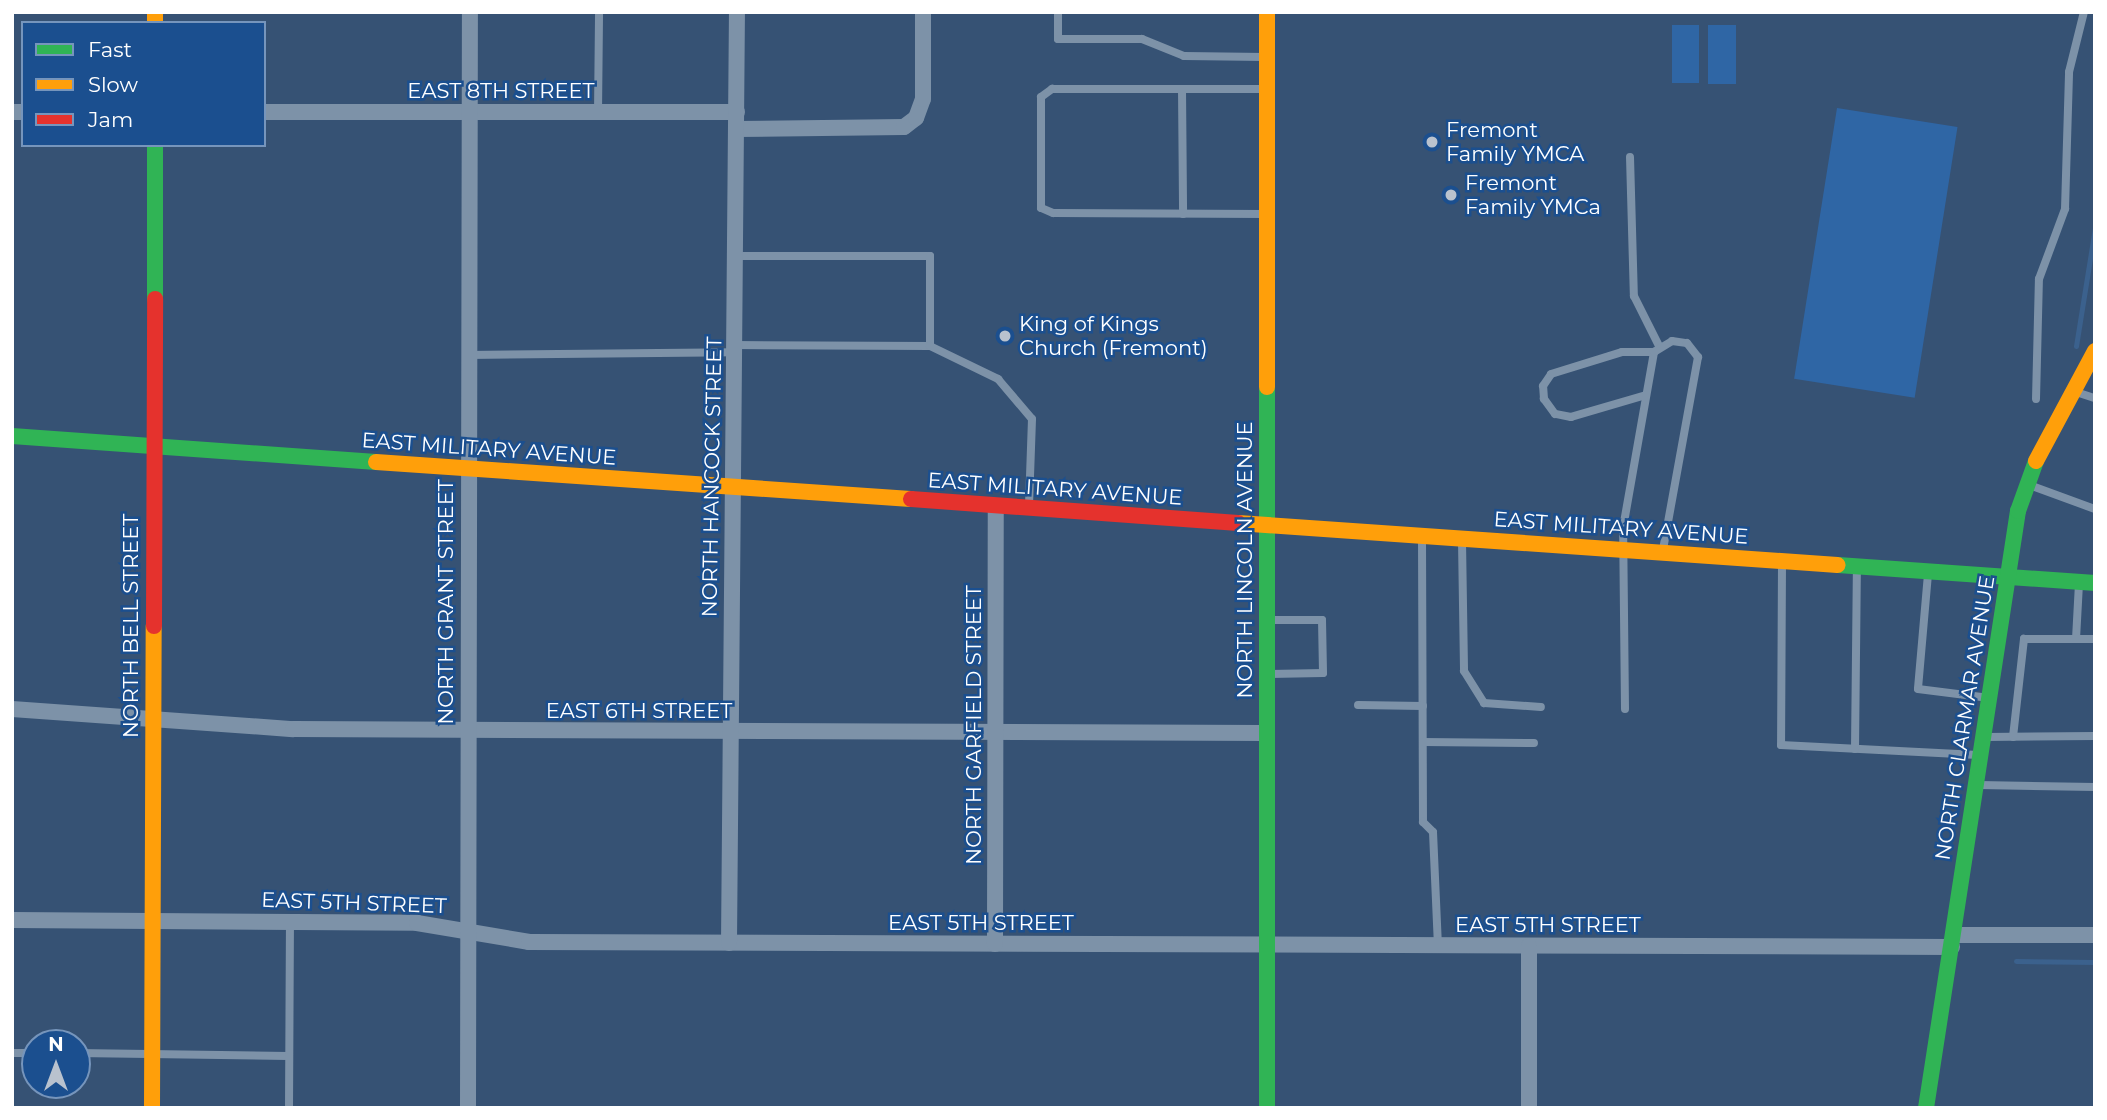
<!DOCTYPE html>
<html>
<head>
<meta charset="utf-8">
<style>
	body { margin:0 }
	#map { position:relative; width:2107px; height:1120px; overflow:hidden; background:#365274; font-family:Montserrat,sans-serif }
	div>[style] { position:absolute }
	.green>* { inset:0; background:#2f66a5; transform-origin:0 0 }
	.stream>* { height:5px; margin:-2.5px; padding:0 2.5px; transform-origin:2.5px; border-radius:2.5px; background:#3b618d }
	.lane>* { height:8px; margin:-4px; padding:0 4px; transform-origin:4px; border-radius:4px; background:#7d92a8 }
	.street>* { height:16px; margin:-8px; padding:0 8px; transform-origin:8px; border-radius:8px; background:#7d92a8 }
	.fast>* { height:16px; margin:-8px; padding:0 8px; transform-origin:8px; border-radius:8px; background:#30b455 }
	.slow>* { height:16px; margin:-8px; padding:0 8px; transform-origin:8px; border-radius:8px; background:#ff9f0a }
	.jam>* { height:16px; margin:-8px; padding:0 8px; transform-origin:8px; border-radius:8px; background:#e5322d }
	.dots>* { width:19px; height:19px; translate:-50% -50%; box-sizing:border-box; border:4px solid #1b4f8f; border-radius:50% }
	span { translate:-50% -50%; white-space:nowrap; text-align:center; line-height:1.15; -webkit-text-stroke:5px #1b4f8f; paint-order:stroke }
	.street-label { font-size:21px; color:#fff }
	.poi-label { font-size:21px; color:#fff }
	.left { translate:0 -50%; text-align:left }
	.frame { position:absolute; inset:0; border:14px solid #fff; pointer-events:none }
	.legend { position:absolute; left:21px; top:21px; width:245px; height:126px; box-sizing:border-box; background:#1b4f8f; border:2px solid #7695bc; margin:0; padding:9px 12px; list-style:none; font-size:21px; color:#fff }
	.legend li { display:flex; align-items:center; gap:14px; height:35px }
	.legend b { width:35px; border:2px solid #7695bc }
	.north { position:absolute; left:21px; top:1029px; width:70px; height:70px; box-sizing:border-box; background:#1b4f8f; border:2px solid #7695bc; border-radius:50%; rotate:0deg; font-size:19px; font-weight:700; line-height:28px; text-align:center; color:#fff }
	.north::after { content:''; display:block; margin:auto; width:24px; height:32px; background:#b9c2ce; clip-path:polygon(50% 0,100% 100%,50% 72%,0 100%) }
</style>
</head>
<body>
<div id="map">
	<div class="green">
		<div style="left:1672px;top:25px;width:27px;height:58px"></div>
		<div style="left:1708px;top:25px;width:28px;height:59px"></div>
		<div style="left:1837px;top:108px;width:122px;height:274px;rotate:9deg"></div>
	</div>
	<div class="stream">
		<div style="left:2076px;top:346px;width:121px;rotate:-80.9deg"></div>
		<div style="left:2016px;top:961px;width:79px;rotate:0.7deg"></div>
	</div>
	<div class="lane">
		<div style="left:1058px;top:12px;width:27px;rotate:90deg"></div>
		<div style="left:1058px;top:39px;width:84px"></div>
		<div style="left:1142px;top:39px;width:45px;rotate:22deg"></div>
		<div style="left:1184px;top:56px;width:81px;rotate:0.7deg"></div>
		<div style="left:1182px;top:89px;width:125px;rotate:89.5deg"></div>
		<div style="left:598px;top:113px;width:101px;rotate:-89.4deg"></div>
		<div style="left:1630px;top:157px;width:139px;rotate:88.4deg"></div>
		<div style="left:1634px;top:296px;width:58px;rotate:63.4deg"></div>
		<div style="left:1265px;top:214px;width:212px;rotate:-179.7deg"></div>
		<div style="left:1053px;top:213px;width:13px;rotate:-157deg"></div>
		<div style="left:1041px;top:208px;width:111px;rotate:-90deg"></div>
		<div style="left:1041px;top:97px;width:14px;rotate:-36deg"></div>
		<div style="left:1052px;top:89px;width:213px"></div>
		<div style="left:735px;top:256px;width:195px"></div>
		<div style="left:930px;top:256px;width:90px;rotate:90deg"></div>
		<div style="left:734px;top:345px;width:196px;rotate:0.3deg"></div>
		<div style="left:930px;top:346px;width:76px;rotate:25.9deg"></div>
		<div style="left:998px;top:379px;width:52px;rotate:49.6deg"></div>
		<div style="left:1032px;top:419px;width:86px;rotate:92deg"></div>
		<div style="left:468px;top:355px;width:266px;rotate:-0.6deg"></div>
		<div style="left:2076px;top:392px;width:20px;rotate:18deg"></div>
		<div style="left:1646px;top:395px;width:78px;rotate:163.7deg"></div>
		<div style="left:1571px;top:417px;width:16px;rotate:-169deg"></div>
		<div style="left:1555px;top:414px;width:19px;rotate:-126deg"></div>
		<div style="left:1544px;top:399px;width:13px;rotate:-94deg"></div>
		<div style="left:1543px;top:386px;width:14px;rotate:-56deg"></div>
		<div style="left:1551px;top:374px;width:74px;rotate:-17.2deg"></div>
		<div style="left:1622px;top:352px;width:32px"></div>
		<div style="left:2036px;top:399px;width:120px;rotate:-88.6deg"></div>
		<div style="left:2039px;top:279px;width:75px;rotate:-69.6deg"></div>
		<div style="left:2065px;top:209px;width:137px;rotate:-88.3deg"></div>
		<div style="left:2069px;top:72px;width:62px;rotate:-76deg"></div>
		<div style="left:2029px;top:485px;width:70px;rotate:20deg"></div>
		<div style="left:1422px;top:538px;width:284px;rotate:89.8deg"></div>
		<div style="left:1423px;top:822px;width:14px;rotate:45deg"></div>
		<div style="left:1433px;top:832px;width:113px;rotate:87.5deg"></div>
		<div style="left:1462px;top:541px;width:130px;rotate:89.1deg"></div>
		<div style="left:1464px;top:671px;width:38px;rotate:58deg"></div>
		<div style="left:1484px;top:703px;width:57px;rotate:4deg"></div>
		<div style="left:1782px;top:564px;width:181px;rotate:90.3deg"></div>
		<div style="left:1781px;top:745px;width:197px;rotate:2.9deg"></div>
		<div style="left:1928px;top:574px;width:115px;rotate:95deg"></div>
		<div style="left:1918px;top:689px;width:72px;rotate:7.2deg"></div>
		<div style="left:1269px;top:620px;width:53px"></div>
		<div style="left:1322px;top:620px;width:53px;rotate:88.9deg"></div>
		<div style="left:1323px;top:673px;width:53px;rotate:178.9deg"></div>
		<div style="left:2076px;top:639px;width:56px;rotate:-86.9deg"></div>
		<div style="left:1358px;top:705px;width:65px;rotate:0.9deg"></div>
		<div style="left:1625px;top:709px;width:181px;rotate:-90.6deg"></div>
		<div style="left:1623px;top:528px;width:179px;rotate:-80deg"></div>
		<div style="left:1654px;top:352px;width:21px;rotate:-31deg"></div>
		<div style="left:1672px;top:341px;width:15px;rotate:8deg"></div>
		<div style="left:1687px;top:343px;width:18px;rotate:52deg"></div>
		<div style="left:1698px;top:357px;width:195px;rotate:100.3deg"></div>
		<div style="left:1986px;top:737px;width:109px;rotate:-0.5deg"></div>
		<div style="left:2013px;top:737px;width:99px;rotate:-83.6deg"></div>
		<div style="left:2024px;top:639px;width:71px"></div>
		<div style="left:1423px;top:742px;width:111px;rotate:0.5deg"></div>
		<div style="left:1855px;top:749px;width:182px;rotate:-89.4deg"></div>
		<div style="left:1979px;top:785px;width:116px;rotate:1deg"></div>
		<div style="left:12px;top:1053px;width:23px"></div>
		<div style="left:77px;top:1053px;width:211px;rotate:0.8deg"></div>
		<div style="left:289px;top:1108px;width:186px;rotate:-89.7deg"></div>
	</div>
	<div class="street">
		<div style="left:12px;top:112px;width:11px"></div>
		<div style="left:264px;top:112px;width:473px"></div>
		<div style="left:737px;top:129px;width:167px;rotate:-0.7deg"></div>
		<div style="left:904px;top:127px;width:15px;rotate:-37deg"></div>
		<div style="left:916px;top:118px;width:20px;rotate:-70deg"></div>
		<div style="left:923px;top:99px;width:87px;rotate:-90deg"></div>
		<div style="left:12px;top:709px;width:282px;rotate:4.1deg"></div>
		<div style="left:293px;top:729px;width:973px;rotate:0.24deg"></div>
		<div style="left:12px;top:920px;width:405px;rotate:0.4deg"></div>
		<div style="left:417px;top:923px;width:114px;rotate:9.6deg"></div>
		<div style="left:529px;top:942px;width:1423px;rotate:0.2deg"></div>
		<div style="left:1954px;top:935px;width:141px"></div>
		<div style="left:729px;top:943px;width:931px;rotate:-89.51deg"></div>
		<div style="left:995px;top:944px;width:438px;rotate:-89.9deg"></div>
		<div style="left:468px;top:1108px;width:1096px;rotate:-89.9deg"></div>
		<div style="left:1529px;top:1108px;width:162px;rotate:-90deg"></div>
	</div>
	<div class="fast">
		<div style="left:155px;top:299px;width:154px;rotate:-90deg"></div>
		<div style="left:1267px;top:387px;width:721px;rotate:90deg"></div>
		<div style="left:12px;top:436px;width:365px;rotate:4.1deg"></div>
		<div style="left:1838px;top:565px;width:258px;rotate:4deg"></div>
		<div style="left:1926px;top:1108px;width:604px;rotate:-81.24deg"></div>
		<div style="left:2018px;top:511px;width:53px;rotate:-70.2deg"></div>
	</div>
	<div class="slow">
		<div style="left:155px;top:12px;width:11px;rotate:90deg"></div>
		<div style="left:1267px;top:12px;width:375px;rotate:90deg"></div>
		<div style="left:2036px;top:461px;width:125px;rotate:-61.8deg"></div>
		<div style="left:376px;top:462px;width:536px;rotate:3.96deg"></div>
		<div style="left:1238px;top:523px;width:601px;rotate:4deg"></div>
		<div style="left:152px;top:1108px;width:482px;rotate:-89.8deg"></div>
	</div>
	<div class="jam">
		<div style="left:911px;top:499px;width:328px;rotate:4.2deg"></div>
		<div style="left:154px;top:626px;width:327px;rotate:-89.8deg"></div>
	</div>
	<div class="dots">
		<div style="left:1432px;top:142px;background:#b9c2ce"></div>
		<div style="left:1451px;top:195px;background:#b9c2ce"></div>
		<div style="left:1005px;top:336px;background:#b9c2ce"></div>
	</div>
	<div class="street-label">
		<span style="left:501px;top:91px">EAST 8TH STREET</span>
		<span style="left:489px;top:449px;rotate:4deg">EAST MILITARY AVENUE</span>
		<span style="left:712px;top:477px;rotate:-89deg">NORTH HANCOCK STREET</span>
		<span style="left:1055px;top:489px;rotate:4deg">EAST MILITARY AVENUE</span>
		<span style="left:1621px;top:528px;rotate:4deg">EAST MILITARY AVENUE</span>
		<span style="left:1245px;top:560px;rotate:-90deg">NORTH LINCOLN AVENUE</span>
		<span style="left:446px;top:602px;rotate:-90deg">NORTH GRANT STREET</span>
		<span style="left:131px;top:626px;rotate:-90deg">NORTH BELL STREET</span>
		<span style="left:639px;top:711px">EAST 6TH STREET</span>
		<span style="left:1965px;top:718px;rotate:-81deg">NORTH CLARMAR AVENUE</span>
		<span style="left:974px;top:725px;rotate:-90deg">NORTH GARFIELD STREET</span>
		<span style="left:354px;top:903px;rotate:2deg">EAST 5TH STREET</span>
		<span style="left:981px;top:923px">EAST 5TH STREET</span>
		<span style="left:1548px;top:925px">EAST 5TH STREET</span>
	</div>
	<div class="poi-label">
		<span class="left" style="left:1446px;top:142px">Fremont<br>Family YMCA</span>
		<span class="left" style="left:1465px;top:195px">Fremont<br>Family YMCa</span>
		<span class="left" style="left:1019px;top:336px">King of Kings<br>Church (Fremont)</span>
	</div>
	<div class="frame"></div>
	<ul class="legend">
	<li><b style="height:9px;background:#30b455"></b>Fast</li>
	<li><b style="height:9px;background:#ff9f0a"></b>Slow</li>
	<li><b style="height:9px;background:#e5322d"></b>Jam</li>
	</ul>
	<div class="north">N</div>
</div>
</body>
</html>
